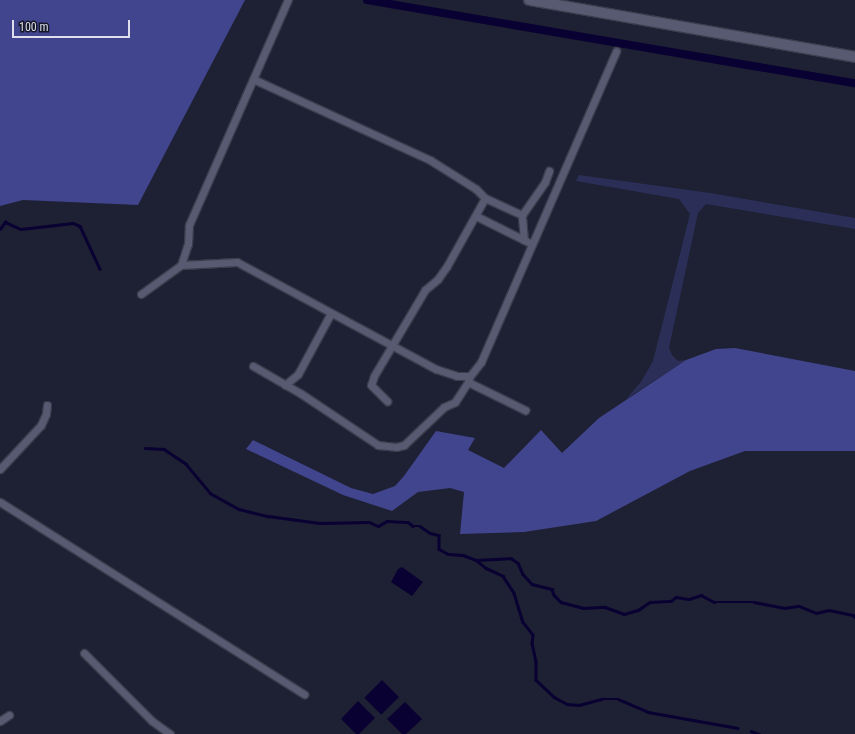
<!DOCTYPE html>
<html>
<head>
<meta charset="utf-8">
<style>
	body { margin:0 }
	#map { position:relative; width:855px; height:734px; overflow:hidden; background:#1e2033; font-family:"Roboto Condensed",sans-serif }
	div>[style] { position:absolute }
	.green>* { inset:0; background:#2b2f58 }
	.forest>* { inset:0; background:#41458d }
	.water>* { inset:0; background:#080132; transform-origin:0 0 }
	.stream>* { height:2.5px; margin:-1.25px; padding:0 1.25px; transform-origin:1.25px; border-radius:1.25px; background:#080132 }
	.canal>* { height:8px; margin:-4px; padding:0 4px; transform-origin:4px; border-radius:4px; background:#080132 }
	.roads { filter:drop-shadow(1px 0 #3b3c4c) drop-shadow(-1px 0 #3b3c4c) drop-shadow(0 1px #3b3c4c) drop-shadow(0 -1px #3b3c4c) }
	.minor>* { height:7px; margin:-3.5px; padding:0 3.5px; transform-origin:3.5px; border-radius:3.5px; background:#575a70 }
	.secondary>* { height:10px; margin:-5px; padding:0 5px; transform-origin:5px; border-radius:5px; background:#575a70 }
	span { translate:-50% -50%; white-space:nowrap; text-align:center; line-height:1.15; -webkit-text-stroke:3.5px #151729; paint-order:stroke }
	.scale { position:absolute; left:12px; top:20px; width:118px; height:18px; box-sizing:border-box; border:2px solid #dddfec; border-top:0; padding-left:5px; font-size:12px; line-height:14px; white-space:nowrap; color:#dddfec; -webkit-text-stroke:3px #151729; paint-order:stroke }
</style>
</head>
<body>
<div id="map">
	<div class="green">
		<div style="clip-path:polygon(579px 175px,710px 193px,855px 218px,855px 229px,706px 204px,698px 213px,669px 348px,672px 355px,678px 361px,686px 360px,626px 399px,641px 382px,653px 361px,690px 214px,679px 199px,576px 181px)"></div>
	</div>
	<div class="forest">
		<div style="clip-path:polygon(0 0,245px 0,138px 205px,23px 200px,0 206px)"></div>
		<div style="clip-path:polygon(735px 348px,855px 371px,855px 451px,745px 451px,690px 471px,596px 521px,524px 532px,460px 534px,464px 492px,450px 488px,418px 492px,392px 511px,343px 495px,246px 449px,253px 440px,351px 488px,373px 494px,395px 486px,404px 476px,436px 431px,475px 438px,468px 450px,504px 468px,541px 430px,562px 453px,599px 418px,686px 360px,716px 349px)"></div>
	</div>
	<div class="water">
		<div style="clip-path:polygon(402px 567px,423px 582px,412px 596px,391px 582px,398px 569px)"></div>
		<div style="left:382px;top:680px;width:24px;height:25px;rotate:45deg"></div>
		<div style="clip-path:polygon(358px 701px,375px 718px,359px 734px,356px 734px,341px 719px)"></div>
		<div style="clip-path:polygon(405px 702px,422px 719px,406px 734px,402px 734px,387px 719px)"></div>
	</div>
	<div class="stream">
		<div style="left:0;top:229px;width:9px;rotate:-54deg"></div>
		<div style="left:5px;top:222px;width:17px;rotate:24deg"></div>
		<div style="left:21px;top:229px;width:52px;rotate:-6.6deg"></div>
		<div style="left:73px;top:223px;width:8px;rotate:23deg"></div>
		<div style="left:80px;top:226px;width:47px;rotate:65.1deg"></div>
		<div style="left:145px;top:448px;width:19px;rotate:3deg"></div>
		<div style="left:164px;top:449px;width:27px;rotate:34deg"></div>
		<div style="left:186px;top:464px;width:38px;rotate:50deg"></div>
		<div style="left:210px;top:493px;width:33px;rotate:29deg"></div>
		<div style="left:239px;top:509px;width:30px;rotate:14deg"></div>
		<div style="left:268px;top:516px;width:52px;rotate:7.7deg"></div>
		<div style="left:320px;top:523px;width:49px;rotate:-1.2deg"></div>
		<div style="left:369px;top:522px;width:10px;rotate:24deg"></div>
		<div style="left:378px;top:526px;width:10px;rotate:-29deg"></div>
		<div style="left:387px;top:521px;width:21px;rotate:3deg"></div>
		<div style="left:408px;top:522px;width:6px;rotate:39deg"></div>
		<div style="left:413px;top:526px;width:7px"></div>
		<div style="left:420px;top:526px;width:12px;rotate:35deg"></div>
		<div style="left:430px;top:533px;width:9px;rotate:13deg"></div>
		<div style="left:439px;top:535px;width:14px;rotate:90deg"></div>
		<div style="left:439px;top:549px;width:10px;rotate:29deg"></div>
		<div style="left:448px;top:554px;width:15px;rotate:4deg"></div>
		<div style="left:463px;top:555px;width:14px;rotate:21deg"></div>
		<div style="left:476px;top:560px;width:35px;rotate:-3deg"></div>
		<div style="left:511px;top:558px;width:9px;rotate:36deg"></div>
		<div style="left:518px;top:563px;width:12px;rotate:66deg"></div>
		<div style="left:523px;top:574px;width:13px;rotate:48deg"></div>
		<div style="left:532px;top:584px;width:21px;rotate:14deg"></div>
		<div style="left:552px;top:589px;width:6px;rotate:72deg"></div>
		<div style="left:554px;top:595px;width:10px;rotate:45deg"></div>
		<div style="left:561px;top:602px;width:23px;rotate:15deg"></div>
		<div style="left:583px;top:608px;width:22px;rotate:-3deg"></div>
		<div style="left:605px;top:607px;width:20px;rotate:20deg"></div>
		<div style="left:624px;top:614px;width:15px;rotate:-16deg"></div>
		<div style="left:638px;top:610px;width:14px;rotate:-34deg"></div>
		<div style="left:650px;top:602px;width:21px;rotate:-3deg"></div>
		<div style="left:671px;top:601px;width:6px;rotate:-39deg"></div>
		<div style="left:676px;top:597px;width:13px;rotate:9deg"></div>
		<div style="left:689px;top:599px;width:13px;rotate:-18deg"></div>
		<div style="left:701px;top:595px;width:15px;rotate:28deg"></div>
		<div style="left:714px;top:602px;width:40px"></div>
		<div style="left:754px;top:602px;width:31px;rotate:11deg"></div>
		<div style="left:784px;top:608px;width:15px;rotate:-8deg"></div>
		<div style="left:799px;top:606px;width:18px;rotate:22deg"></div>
		<div style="left:816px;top:613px;width:13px;rotate:-13deg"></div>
		<div style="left:829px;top:610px;width:25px;rotate:12deg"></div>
		<div style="left:853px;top:615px;width:3px;rotate:45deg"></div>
		<div style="left:476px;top:560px;width:13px;rotate:39deg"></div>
		<div style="left:486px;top:568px;width:19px;rotate:25deg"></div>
		<div style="left:503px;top:576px;width:20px;rotate:57deg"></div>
		<div style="left:514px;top:593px;width:30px;rotate:73deg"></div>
		<div style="left:523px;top:622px;width:16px;rotate:52deg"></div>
		<div style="left:533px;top:635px;width:8px;rotate:97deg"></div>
		<div style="left:532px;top:643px;width:19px;rotate:78deg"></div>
		<div style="left:536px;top:662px;width:18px;rotate:90deg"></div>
		<div style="left:536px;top:680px;width:25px;rotate:43deg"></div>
		<div style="left:554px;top:697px;width:15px;rotate:28deg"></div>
		<div style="left:567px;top:704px;width:12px;rotate:5deg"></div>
		<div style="left:579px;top:705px;width:24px;rotate:-15deg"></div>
		<div style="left:602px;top:699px;width:16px"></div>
		<div style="left:618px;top:699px;width:33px;rotate:23deg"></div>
		<div style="left:648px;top:712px;width:91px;rotate:10.1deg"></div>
		<div style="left:751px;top:731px;width:9px;rotate:21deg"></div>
	</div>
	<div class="canal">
		<div style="left:367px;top:0;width:495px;rotate:9.7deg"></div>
	</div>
	<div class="roads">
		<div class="minor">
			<div style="left:253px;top:79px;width:195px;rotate:24.6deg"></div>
			<div style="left:430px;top:160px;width:54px;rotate:32.2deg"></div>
			<div style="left:476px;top:189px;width:13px;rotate:45deg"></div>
			<div style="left:485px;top:198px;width:78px;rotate:119.2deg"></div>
			<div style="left:447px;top:266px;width:16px;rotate:125deg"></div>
			<div style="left:438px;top:279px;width:17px;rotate:140deg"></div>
			<div style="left:425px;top:290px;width:100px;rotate:120.7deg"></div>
			<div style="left:374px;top:376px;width:9px;rotate:108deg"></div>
			<div style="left:371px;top:385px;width:23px;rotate:45deg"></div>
			<div style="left:485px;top:198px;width:41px;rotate:24.7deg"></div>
			<div style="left:476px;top:216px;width:58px;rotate:26.6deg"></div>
			<div style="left:524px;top:240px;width:25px;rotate:-95deg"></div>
			<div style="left:522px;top:215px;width:40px;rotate:-55.1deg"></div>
			<div style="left:545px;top:182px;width:12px;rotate:-70deg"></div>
			<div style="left:181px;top:265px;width:56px;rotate:-3.1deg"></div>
			<div style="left:237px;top:262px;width:226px;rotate:28.3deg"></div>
			<div style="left:436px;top:369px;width:22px;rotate:18deg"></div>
			<div style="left:457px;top:376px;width:13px"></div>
			<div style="left:470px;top:376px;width:18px;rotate:-52deg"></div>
			<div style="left:481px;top:362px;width:339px;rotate:-66.5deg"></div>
			<div style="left:141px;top:294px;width:49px;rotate:-35.9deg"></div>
			<div style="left:181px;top:265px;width:22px;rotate:-72deg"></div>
			<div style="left:188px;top:244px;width:19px;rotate:-87deg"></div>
			<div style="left:189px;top:225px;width:246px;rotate:-66.3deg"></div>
			<div style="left:253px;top:366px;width:54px;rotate:29.9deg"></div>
			<div style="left:300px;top:393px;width:94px;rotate:33.7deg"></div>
			<div style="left:378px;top:445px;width:18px;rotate:6deg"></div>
			<div style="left:396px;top:447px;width:8px;rotate:-14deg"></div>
			<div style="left:404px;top:445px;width:55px;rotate:-43.5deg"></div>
			<div style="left:444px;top:407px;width:12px;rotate:-24deg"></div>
			<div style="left:455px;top:402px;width:24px;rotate:-57deg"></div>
			<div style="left:469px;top:378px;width:4px;rotate:104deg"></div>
			<div style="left:468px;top:382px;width:64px;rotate:26.2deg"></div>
			<div style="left:285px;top:385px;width:17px;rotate:-40deg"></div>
			<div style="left:298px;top:374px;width:69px;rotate:-61.6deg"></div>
			<div style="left:0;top:469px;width:60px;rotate:-47deg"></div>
			<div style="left:41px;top:425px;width:12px;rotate:-66deg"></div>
			<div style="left:46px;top:414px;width:9px;rotate:-84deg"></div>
			<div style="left:0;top:502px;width:360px;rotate:32.3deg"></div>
			<div style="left:84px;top:653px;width:96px;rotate:45deg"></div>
			<div style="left:152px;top:721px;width:22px;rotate:36deg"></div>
			<div style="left:0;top:721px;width:11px;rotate:-34deg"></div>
		</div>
		<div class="secondary">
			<div style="left:529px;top:0;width:331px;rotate:9.9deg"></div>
		</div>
	</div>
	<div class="scale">100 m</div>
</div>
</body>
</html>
